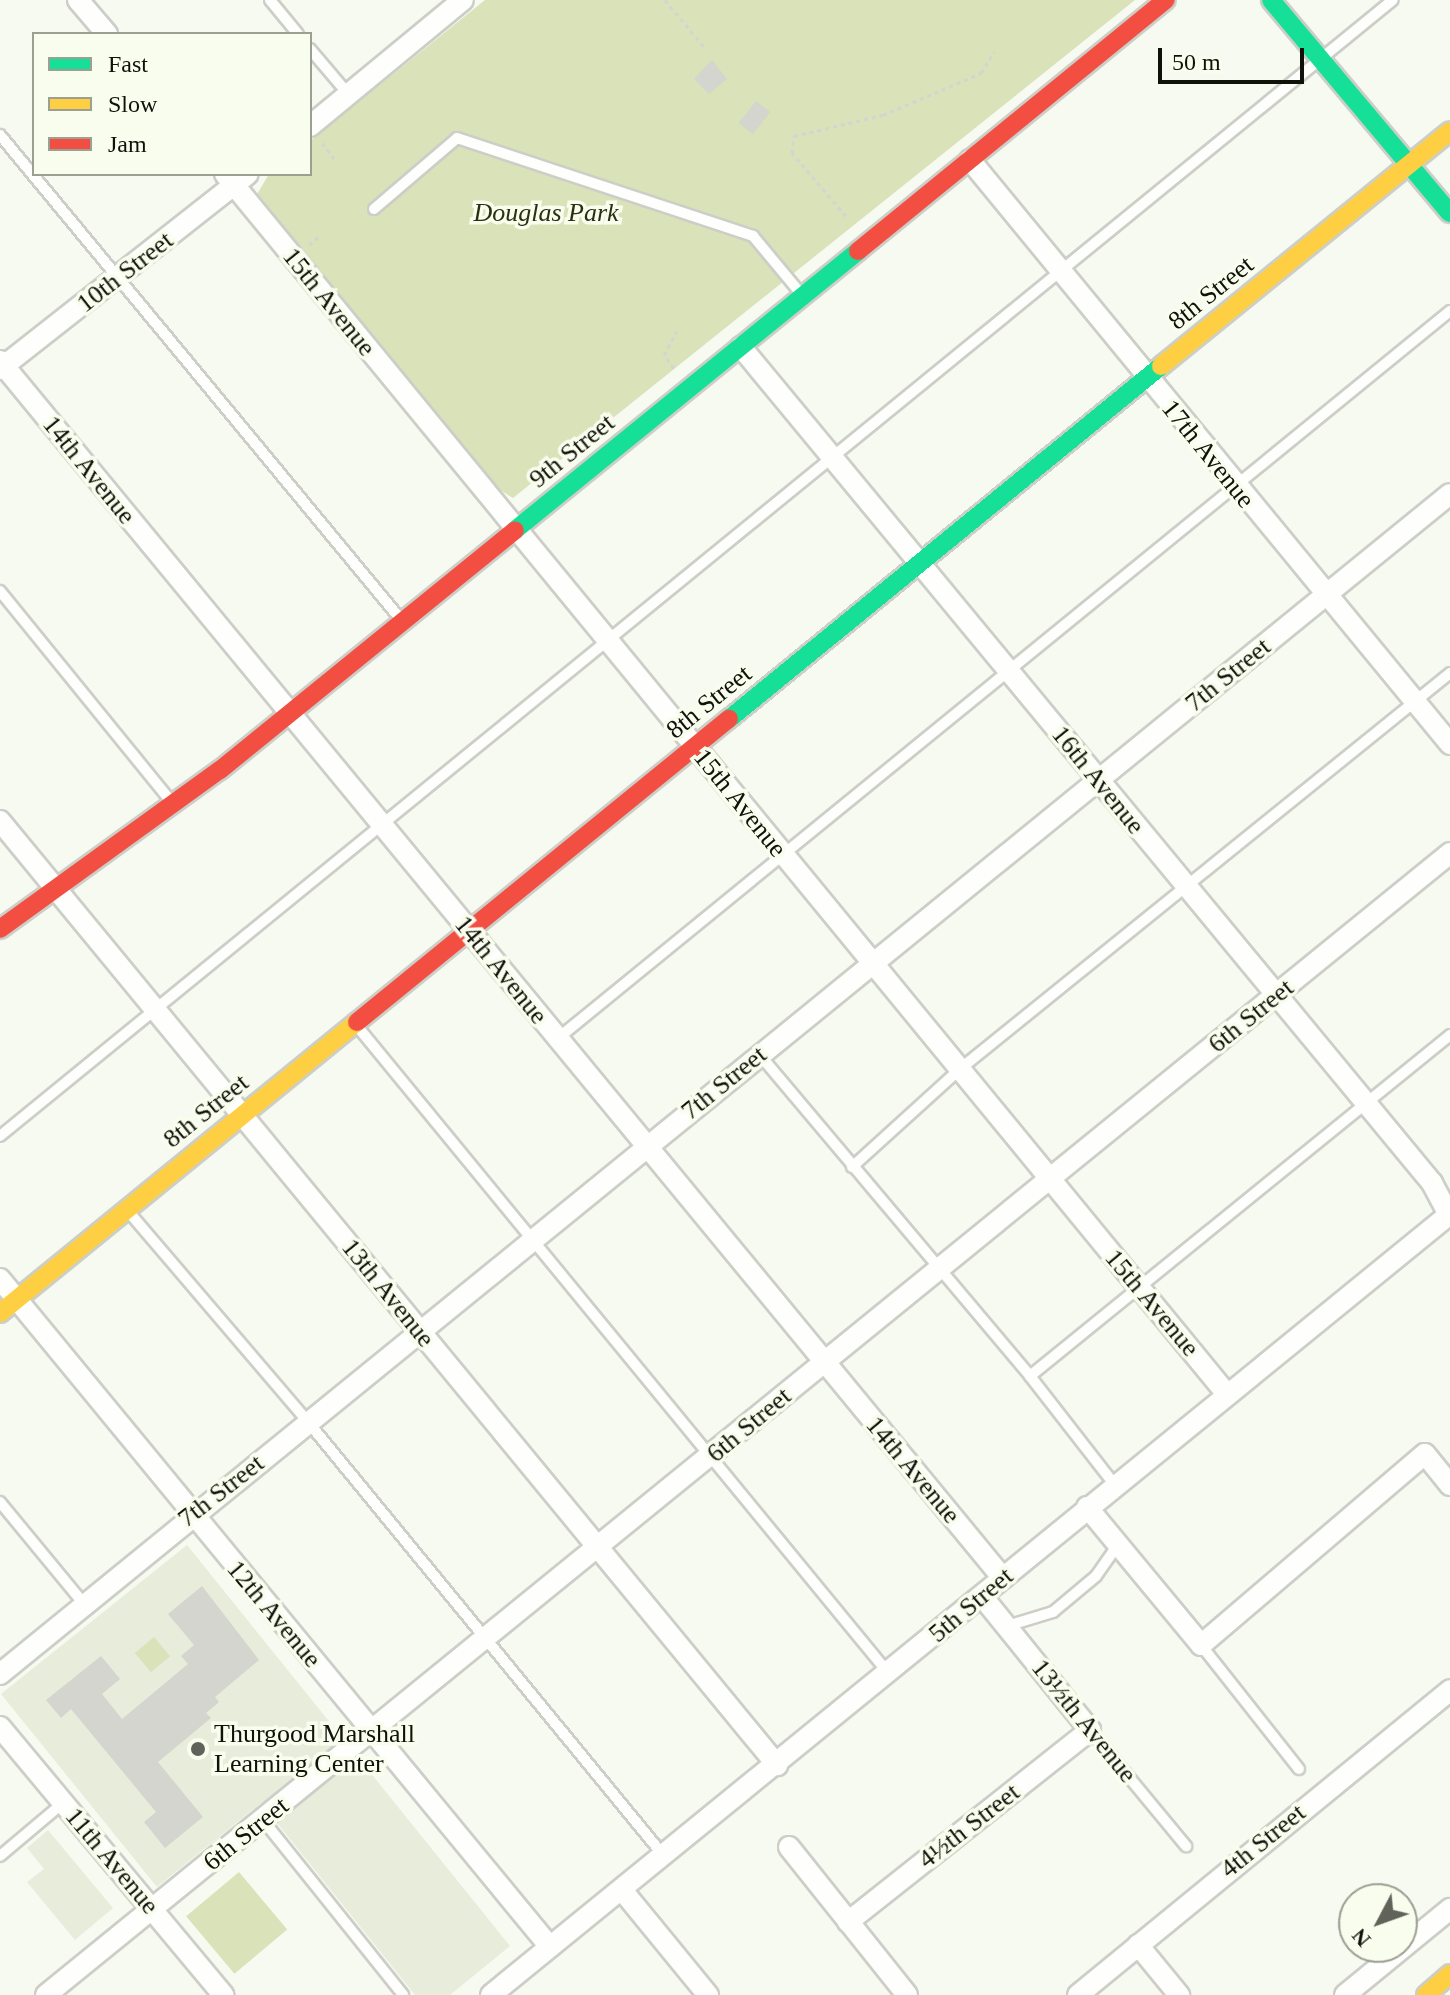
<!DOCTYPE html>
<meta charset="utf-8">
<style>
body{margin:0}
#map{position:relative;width:1450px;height:1995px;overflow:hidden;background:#f7faf0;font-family:Georgia,serif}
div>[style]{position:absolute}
.built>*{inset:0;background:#e8ecdb}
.green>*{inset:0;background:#d9e2b9;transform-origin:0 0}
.building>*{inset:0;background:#d3d5ce;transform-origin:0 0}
.path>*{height:3px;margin-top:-1.5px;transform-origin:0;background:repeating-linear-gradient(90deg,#d3d5d1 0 4px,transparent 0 8px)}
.roads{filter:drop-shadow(2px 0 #cccec7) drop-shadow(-2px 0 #cccec7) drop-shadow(0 2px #cccec7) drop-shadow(0 -2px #cccec7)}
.lane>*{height:10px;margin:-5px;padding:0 5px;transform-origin:5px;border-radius:5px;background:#fefefd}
.street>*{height:20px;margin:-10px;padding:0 10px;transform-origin:10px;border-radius:10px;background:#fefefd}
.fast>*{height:18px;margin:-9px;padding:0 9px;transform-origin:9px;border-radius:9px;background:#16e098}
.slow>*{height:18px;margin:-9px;padding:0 9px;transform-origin:9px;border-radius:9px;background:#ffcf43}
.jam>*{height:18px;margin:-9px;padding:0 9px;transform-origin:9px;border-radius:9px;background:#f24e42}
.dots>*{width:22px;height:22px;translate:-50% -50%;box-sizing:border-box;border:4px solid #f9fded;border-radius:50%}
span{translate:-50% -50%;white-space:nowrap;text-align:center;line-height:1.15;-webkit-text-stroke:7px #f9fded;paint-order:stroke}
.park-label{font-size:26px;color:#2b3011;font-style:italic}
.street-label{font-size:26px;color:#10110b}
.poi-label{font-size:26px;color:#10110b}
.left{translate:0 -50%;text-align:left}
.legend{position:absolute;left:32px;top:32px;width:280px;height:144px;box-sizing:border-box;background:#f9fded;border:2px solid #9c9f93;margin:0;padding:10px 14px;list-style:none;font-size:24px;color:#10110b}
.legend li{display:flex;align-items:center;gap:16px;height:40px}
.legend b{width:40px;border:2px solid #9c9f93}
.north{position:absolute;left:1338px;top:1883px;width:80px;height:80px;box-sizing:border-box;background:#f9fded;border:2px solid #9c9f93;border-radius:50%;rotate:229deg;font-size:22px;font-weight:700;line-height:32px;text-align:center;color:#10110b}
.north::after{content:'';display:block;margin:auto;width:28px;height:36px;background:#61635b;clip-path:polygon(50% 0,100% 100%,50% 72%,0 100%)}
.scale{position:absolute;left:1158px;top:48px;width:146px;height:36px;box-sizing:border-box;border:4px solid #10110b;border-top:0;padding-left:10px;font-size:24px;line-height:28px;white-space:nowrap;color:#10110b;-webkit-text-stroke:6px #f9fded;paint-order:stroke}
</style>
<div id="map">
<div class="built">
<i style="clip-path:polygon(187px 1545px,510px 1946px,450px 1995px,415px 1995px,261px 1803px,157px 1887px,1px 1694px)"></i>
<i style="clip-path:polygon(48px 1830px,113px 1908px,75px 1940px,27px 1882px,44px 1869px,27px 1848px)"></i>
</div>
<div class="green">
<i style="clip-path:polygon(485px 0,1135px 0,513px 498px,497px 488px,256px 196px,269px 174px,310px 174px,310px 141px)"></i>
<i style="left:154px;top:1637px;width:25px;height:25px;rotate:50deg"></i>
<i style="left:239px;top:1872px;width:75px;height:69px;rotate:50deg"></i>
</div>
<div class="building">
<i style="clip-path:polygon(712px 60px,727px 79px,709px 94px,694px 79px)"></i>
<i style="left:756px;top:101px;width:18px;height:28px;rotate:38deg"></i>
<i style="clip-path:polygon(202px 1586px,259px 1660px,215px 1697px,219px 1702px,206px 1713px,211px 1718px,158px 1762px,203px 1817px,165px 1848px,144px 1822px,156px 1812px,71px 1709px,61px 1718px,46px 1700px,101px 1656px,120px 1679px,102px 1694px,122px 1719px,188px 1664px,181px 1656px,194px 1645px,168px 1614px)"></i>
</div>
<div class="path">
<i style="left:665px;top:0;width:64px;rotate:50.1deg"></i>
<i style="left:322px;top:143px;width:23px;rotate:52deg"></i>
<i style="left:846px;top:216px;width:83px;rotate:-130.6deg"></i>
<i style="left:792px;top:153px;width:17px;rotate:-83deg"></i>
<i style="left:794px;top:136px;width:91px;rotate:-13.3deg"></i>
<i style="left:883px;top:115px;width:107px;rotate:-23.2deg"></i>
<i style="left:981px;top:73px;width:25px;rotate:-58deg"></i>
<i style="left:309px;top:245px;width:13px;rotate:-42deg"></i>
<i style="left:674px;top:368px;width:16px;rotate:-128deg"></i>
<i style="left:664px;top:355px;width:27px;rotate:-62deg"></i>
</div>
<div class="roads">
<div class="lane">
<i style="left:270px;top:0;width:44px;rotate:50.5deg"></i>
<i style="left:310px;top:49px;width:60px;rotate:49.7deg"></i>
<i style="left:0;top:135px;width:631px;rotate:50.4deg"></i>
<i style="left:374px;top:209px;width:109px;rotate:-40.5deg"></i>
<i style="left:457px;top:138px;width:312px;rotate:18.3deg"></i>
<i style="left:753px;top:236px;width:77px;rotate:50.3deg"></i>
<i style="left:0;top:591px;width:274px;rotate:50.9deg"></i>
<i style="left:357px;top:1026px;width:838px;rotate:50.61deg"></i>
<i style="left:557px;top:1039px;width:1152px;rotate:-39.19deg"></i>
<i style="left:759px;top:1054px;width:421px;rotate:49.9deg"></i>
<i style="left:1030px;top:1376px;width:138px;rotate:52.1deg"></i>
<i style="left:0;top:1136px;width:1797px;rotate:-39.2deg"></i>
<i style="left:852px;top:1167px;width:146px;rotate:-42.2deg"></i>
<i style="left:960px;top:1069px;width:630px;rotate:-38.94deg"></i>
<i style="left:128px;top:1211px;width:277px;rotate:49.5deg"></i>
<i style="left:308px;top:1422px;width:561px;rotate:50.64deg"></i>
<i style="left:1030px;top:1376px;width:541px;rotate:-39.07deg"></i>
<i style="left:0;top:1502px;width:132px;rotate:50.5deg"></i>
<i style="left:1007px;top:1626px;width:48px;rotate:-16.9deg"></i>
<i style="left:1053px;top:1612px;width:56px;rotate:-39.9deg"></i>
<i style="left:1096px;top:1576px;width:38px;rotate:-55deg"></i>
<i style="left:1201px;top:1645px;width:158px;rotate:51.7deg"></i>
<i style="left:1090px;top:1730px;width:151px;rotate:50.4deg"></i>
<i style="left:263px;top:1820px;width:224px;rotate:51.3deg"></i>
<i style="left:0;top:1856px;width:82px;rotate:-40.1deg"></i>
</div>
<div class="street">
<i style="left:78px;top:0;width:45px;rotate:49.5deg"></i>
<i style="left:310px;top:126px;width:198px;rotate:-39.5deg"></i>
<i style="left:970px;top:160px;width:756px;rotate:50.58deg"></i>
<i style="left:225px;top:174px;width:1577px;rotate:50.61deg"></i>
<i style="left:741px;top:347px;width:1085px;rotate:50.42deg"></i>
<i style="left:1432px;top:1183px;width:38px;rotate:62deg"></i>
<i style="left:0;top:361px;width:1577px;rotate:50.51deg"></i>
<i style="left:0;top:369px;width:315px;rotate:-38.2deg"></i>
<i style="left:0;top:821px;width:1223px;rotate:50.54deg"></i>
<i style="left:0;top:1279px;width:865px;rotate:50.53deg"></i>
<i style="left:1087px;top:1507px;width:179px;rotate:50.4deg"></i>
<i style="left:1201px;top:1645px;width:294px;rotate:-40.5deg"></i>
<i style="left:1425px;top:1454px;width:40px;rotate:51deg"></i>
<i style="left:0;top:1674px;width:1869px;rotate:-39.14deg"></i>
<i style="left:0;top:1727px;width:349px;rotate:50.2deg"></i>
<i style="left:789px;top:1847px;width:189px;rotate:51.4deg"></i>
<i style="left:622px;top:1890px;width:136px;rotate:50.7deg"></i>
<i style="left:848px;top:1922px;width:309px;rotate:-38.4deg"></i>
<i style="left:1090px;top:1730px;width:172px;rotate:-128.9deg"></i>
<i style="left:1138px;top:1945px;width:65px;rotate:50.6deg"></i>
<i style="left:46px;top:1995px;width:1810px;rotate:-39.12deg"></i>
<i style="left:491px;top:1995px;width:1237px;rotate:-39.16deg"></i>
<i style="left:1078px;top:1995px;width:481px;rotate:-39.3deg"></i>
<i style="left:1345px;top:1995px;width:136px;rotate:-39.3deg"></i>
</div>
<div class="fast">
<i style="left:1271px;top:0;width:278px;rotate:50deg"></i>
<i style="left:515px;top:530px;width:442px;rotate:-39.1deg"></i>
<i style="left:729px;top:719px;width:558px;rotate:-39.25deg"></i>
</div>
<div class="slow">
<i style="left:1161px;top:366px;width:372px;rotate:-39.1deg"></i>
<i style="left:0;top:1313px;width:461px;rotate:-39.2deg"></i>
<i style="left:1426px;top:1995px;width:32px;rotate:-41deg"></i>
</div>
<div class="jam">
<i style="left:858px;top:251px;width:397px;rotate:-39.2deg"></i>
<i style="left:0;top:929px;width:271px;rotate:-35.9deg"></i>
<i style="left:220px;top:770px;width:380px;rotate:-39.1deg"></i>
<i style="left:357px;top:1022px;width:480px;rotate:-39.2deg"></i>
</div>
</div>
<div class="dots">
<i style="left:198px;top:1749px;background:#61635b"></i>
</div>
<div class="park-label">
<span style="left:546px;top:213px">Douglas Park</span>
</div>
<div class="street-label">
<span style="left:125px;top:272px;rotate:-38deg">10th Street</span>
<span style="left:1211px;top:293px;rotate:-39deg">8th Street</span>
<span style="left:329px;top:302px;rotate:51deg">15th Avenue</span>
<span style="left:572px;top:451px;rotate:-39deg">9th Street</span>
<span style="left:1208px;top:454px;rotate:51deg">17th Avenue</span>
<span style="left:89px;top:470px;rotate:51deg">14th Avenue</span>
<span style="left:1228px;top:675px;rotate:-39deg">7th Street</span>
<span style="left:709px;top:702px;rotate:-39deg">8th Street</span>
<span style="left:1098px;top:780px;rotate:51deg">16th Avenue</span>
<span style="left:740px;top:803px;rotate:51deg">15th Avenue</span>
<span style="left:501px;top:970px;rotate:51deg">14th Avenue</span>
<span style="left:1251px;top:1016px;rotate:-39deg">6th Street</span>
<span style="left:724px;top:1083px;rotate:-39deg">7th Street</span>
<span style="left:206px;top:1111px;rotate:-39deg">8th Street</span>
<span style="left:388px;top:1293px;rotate:51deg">13th Avenue</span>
<span style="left:1152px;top:1303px;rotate:50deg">15th Avenue</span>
<span style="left:749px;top:1425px;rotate:-40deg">6th Street</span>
<span style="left:913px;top:1470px;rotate:50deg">14th Avenue</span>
<span style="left:221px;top:1491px;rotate:-38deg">7th Street</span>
<span style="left:971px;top:1605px;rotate:-40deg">5th Street</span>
<span style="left:274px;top:1614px;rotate:50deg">12th Avenue</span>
<span style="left:1084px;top:1721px;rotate:51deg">13½th Avenue</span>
<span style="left:969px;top:1826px;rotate:-38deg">4½th Street</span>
<span style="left:246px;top:1834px;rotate:-39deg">6th Street</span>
<span style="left:1263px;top:1841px;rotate:-39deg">4th Street</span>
<span style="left:112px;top:1861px;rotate:50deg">11th Avenue</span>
</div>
<div class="poi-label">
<span class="left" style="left:214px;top:1749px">Thurgood Marshall<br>Learning Center</span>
</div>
<ul class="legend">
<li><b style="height:10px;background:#16e098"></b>Fast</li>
<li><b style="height:10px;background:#ffcf43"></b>Slow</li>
<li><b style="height:10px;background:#f24e42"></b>Jam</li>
</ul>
<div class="north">N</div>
<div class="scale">50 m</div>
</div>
